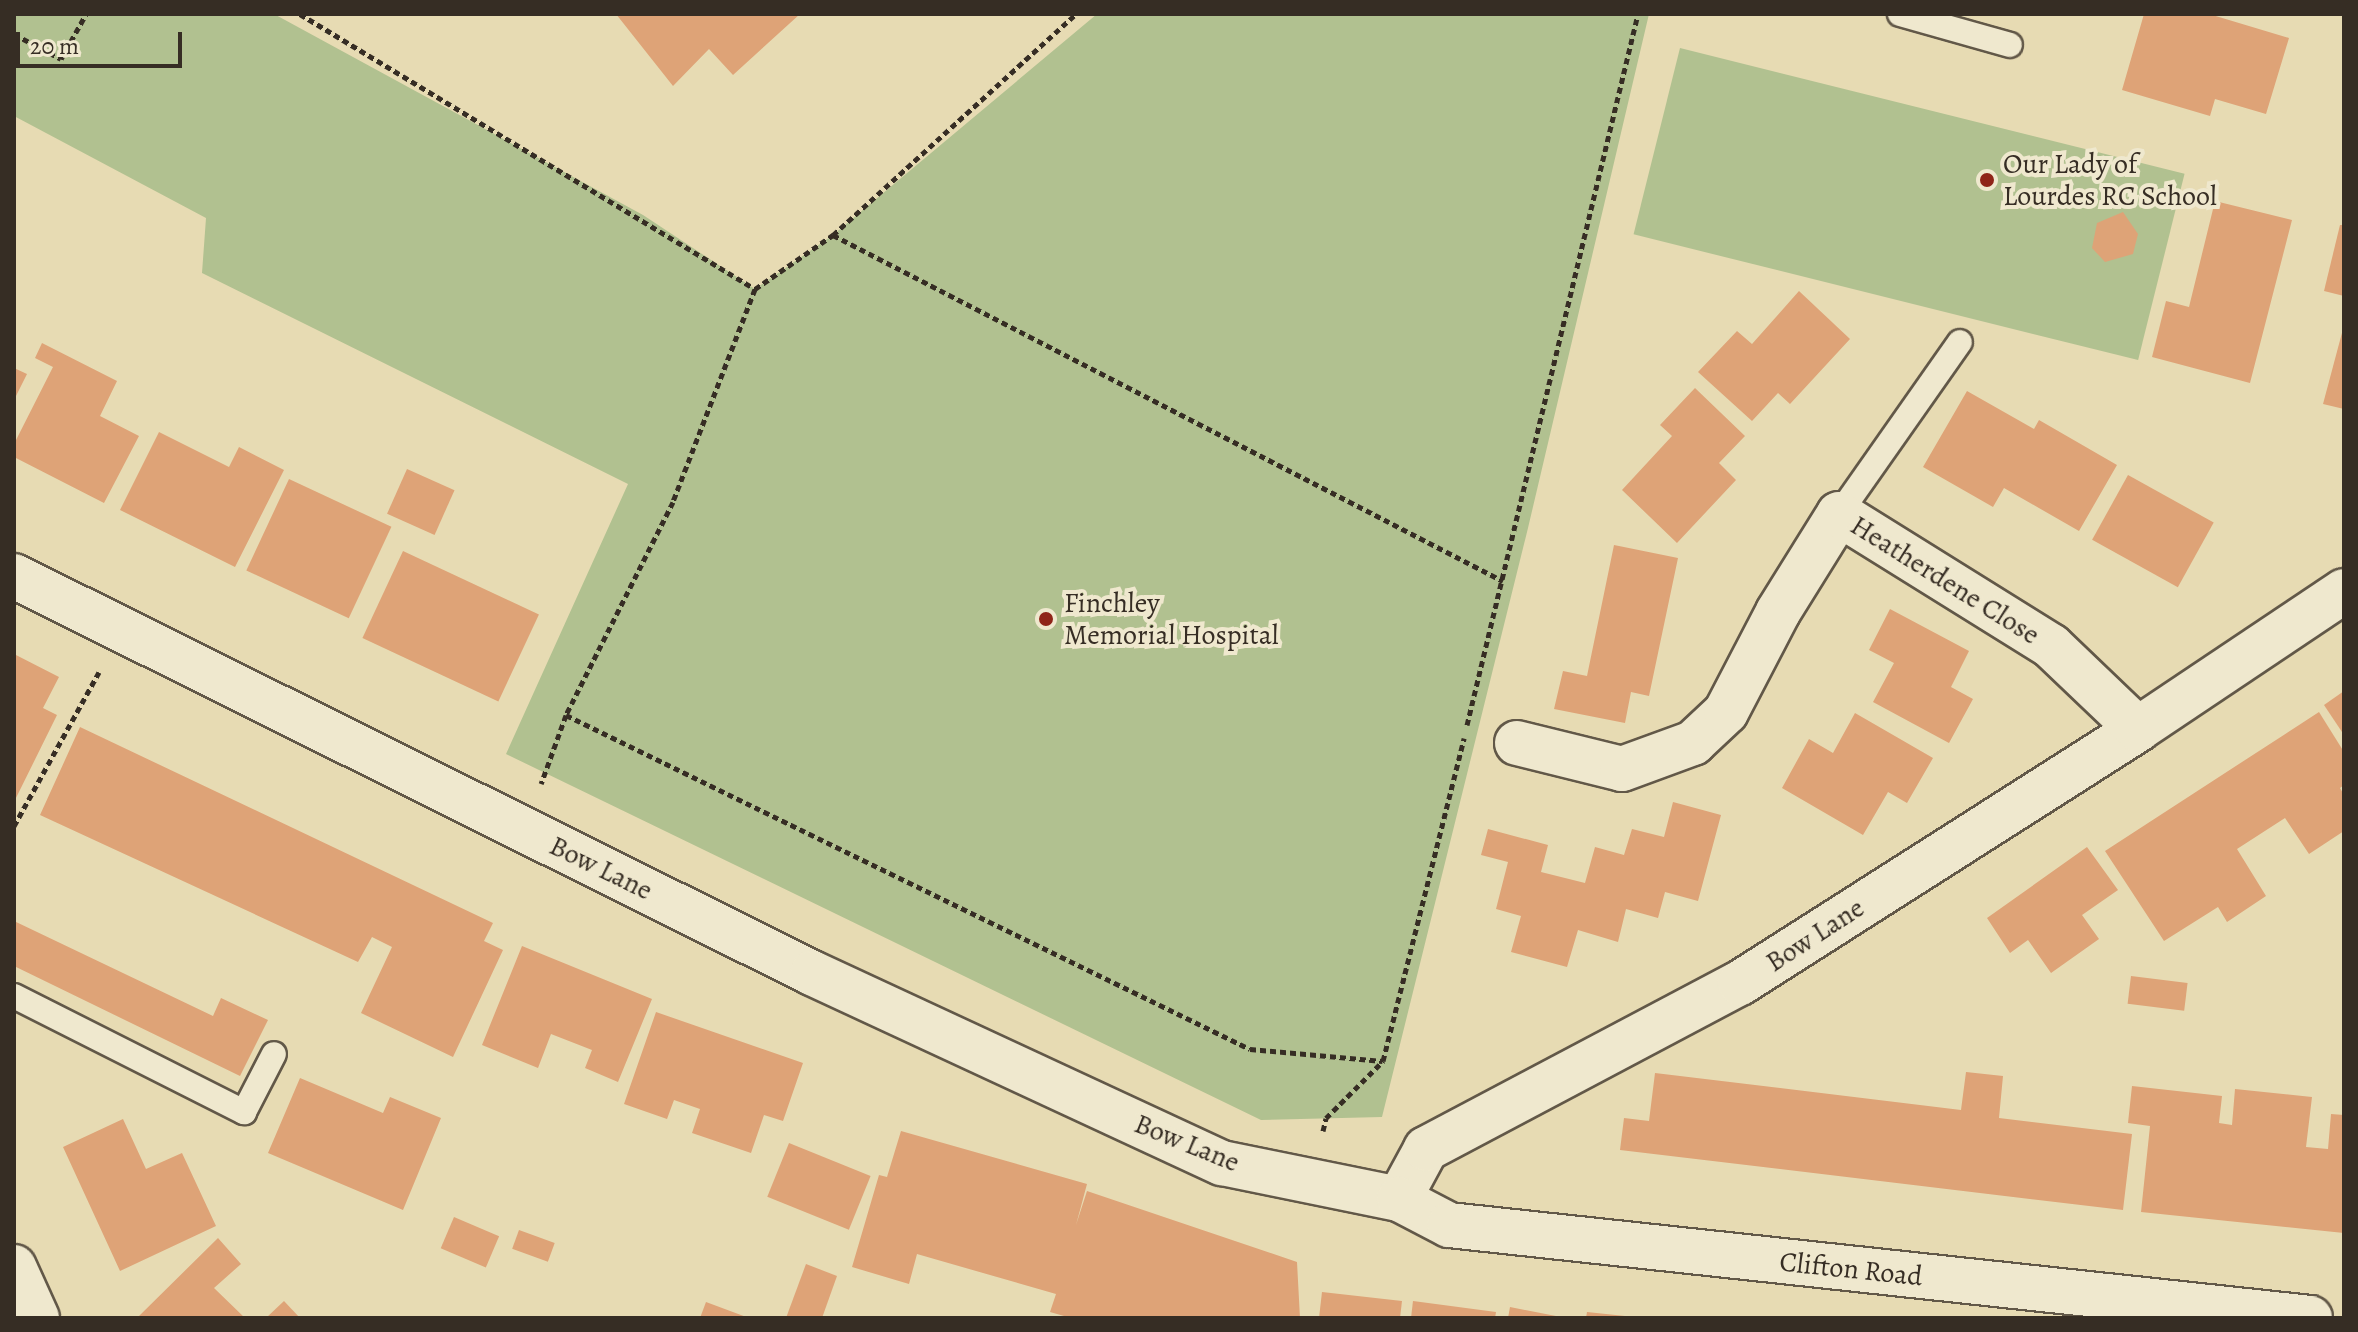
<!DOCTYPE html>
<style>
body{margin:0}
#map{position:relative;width:2358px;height:1332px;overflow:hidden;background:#e7dbb3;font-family:Alegreya,serif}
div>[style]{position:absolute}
.green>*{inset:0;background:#b1c190;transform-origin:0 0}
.building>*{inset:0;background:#dea377;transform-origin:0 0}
.path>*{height:5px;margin-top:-2.5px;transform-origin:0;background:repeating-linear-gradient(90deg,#362d24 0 6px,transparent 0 10px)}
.roads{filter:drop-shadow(2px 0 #625848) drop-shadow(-2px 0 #625848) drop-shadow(0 2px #625848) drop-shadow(0 -2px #625848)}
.service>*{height:24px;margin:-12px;padding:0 12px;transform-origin:12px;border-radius:12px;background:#efe8ce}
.minor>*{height:44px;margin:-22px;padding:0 22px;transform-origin:22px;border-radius:22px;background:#efe8ce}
.dots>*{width:22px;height:22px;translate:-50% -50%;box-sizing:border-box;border:4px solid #efe8ce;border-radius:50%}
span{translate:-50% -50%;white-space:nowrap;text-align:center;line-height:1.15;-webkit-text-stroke:8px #efe8ce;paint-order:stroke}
.poi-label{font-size:28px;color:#362d24}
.left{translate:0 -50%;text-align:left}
.street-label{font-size:28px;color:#362d24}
.frame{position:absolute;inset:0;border:16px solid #362d24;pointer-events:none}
.scale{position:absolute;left:16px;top:32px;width:166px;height:36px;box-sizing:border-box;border:4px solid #362d24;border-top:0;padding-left:10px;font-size:24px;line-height:28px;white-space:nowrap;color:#362d24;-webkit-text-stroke:6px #efe8ce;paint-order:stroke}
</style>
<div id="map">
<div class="green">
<i style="clip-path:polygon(14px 14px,274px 14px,643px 215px,755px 289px,833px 235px,1097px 14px,1649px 14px,1528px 528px,1382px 1117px,1261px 1120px,506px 754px,628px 484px,202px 273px,206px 218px,14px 116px)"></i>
<i style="left:1680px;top:48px;width:520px;height:192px;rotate:14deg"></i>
</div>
<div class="building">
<i style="clip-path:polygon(616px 14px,800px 14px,733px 75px,709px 49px,673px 86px)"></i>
<i style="clip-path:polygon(2144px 14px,2209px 14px,2289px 38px,2266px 114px,2215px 99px,2210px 116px,2122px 90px)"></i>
<i style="clip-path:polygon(2215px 201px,2292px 220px,2250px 383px,2152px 357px,2166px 301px,2189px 307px)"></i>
<i style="clip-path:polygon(2123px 212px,2138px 234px,2133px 254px,2105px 262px,2092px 248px,2097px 223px)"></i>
<i style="clip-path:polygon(2340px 225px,2344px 225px,2344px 296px,2324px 291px)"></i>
<i style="clip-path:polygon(1799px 291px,1850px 339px,1790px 404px,1778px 393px,1752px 421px,1698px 372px,1737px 331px,1752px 344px)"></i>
<i style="clip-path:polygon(2343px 329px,2344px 329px,2344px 409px,2323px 404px)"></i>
<i style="clip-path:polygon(42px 343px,117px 381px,100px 416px,139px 436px,104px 503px,14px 457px,14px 444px,53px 367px,35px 358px)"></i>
<i style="clip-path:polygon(14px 368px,27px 374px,14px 400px)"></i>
<i style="clip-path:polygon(1695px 388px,1745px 436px,1719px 463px,1736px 480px,1677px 543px,1622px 490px,1672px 436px,1660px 425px)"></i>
<i style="clip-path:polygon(1967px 391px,2034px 429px,2039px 420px,2117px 465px,2079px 531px,2004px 488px,1993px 507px,1923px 467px)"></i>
<i style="clip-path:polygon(159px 432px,229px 467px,239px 447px,284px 470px,235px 567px,120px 510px)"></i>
<i style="left:407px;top:469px;width:52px;height:49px;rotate:24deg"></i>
<i style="left:2128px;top:475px;width:98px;height:74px;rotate:29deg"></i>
<i style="left:289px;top:479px;width:113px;height:101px;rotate:25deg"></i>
<i style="clip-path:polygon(1614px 545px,1678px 558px,1649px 696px,1631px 692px,1625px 723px,1554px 709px,1563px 671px,1587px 676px)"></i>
<i style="left:403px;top:551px;width:150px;height:96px;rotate:25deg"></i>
<i style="clip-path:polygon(1890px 609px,1969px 651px,1951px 687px,1973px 699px,1949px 743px,1873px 702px,1894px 663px,1869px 650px)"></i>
<i style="clip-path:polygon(14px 654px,59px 677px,43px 708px,57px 715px,14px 802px)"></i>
<i style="clip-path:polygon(2344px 691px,2344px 735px,2324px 705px)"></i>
<i style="clip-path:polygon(2319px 712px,2344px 752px,2344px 785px,2340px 788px,2344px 795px,2344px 831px,2309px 854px,2285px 818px,2237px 849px,2266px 896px,2227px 922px,2218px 907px,2164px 941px,2105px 851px)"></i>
<i style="clip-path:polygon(1855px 713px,1933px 758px,1907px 803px,1888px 792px,1863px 835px,1782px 788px,1809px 739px,1833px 753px)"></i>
<i style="clip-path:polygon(80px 727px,493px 923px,484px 941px,503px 950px,453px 1057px,361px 1013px,392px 947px,372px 937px,358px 962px,40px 815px)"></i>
<i style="clip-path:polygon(1673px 802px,1721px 815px,1698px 901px,1665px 892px,1658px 918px,1626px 909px,1618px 942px,1578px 930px,1567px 967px,1511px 952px,1521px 916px,1496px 909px,1508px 862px,1481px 855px,1488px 829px,1548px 845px,1541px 872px,1585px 883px,1595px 847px,1624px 855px,1632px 829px,1664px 837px)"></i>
<i style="clip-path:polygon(2087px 847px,2118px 890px,2082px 915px,2099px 939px,2051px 973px,2028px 940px,2010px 953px,1987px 918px)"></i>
<i style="clip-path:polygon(14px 921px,213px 1016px,221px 998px,268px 1020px,240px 1076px,14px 966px)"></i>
<i style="clip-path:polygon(522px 946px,652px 999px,618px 1082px,585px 1068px,592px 1050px,551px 1034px,538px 1068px,482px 1045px)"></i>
<i style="left:2131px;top:976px;width:57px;height:28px;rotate:7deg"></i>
<i style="clip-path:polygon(656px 1012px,803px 1063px,783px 1121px,764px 1115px,751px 1153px,692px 1133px,700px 1109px,674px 1100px,667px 1119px,624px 1104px)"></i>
<i style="clip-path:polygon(1966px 1072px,2003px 1076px,1999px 1118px,2132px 1134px,2123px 1210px,1620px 1150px,1624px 1118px,1649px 1121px,1655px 1073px,1961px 1110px)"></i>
<i style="clip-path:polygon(300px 1078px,383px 1113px,390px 1097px,441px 1118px,403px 1210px,268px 1153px)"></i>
<i style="clip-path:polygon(2132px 1086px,2222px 1096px,2219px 1123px,2232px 1125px,2235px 1089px,2312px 1097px,2306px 1147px,2328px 1149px,2331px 1114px,2344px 1115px,2344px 1233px,2141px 1212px,2150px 1126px,2128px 1123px)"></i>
<i style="clip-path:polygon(123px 1119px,146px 1169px,182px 1153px,216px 1226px,120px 1271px,63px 1147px)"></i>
<i style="clip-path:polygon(901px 1131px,1087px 1184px,1076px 1225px,1087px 1191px,1297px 1262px,1300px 1318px,1071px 1318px,1050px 1312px,1056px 1294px,917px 1254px,909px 1284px,852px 1267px,879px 1175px,887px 1177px)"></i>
<i style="left:789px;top:1143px;width:88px;height:58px;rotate:22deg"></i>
<i style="left:454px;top:1217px;width:49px;height:34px;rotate:23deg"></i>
<i style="left:519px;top:1230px;width:38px;height:20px;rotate:20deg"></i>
<i style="clip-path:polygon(218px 1238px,241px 1264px,214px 1288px,245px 1318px,137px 1318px)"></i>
<i style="clip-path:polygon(806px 1264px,837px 1276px,822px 1318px,786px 1318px)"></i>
<i style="clip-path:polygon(1322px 1292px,1402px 1301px,1400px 1318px,1319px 1318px)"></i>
<i style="clip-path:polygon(284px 1301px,300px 1318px,266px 1318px)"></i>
<i style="clip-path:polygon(1413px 1301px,1496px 1312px,1495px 1318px,1411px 1318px)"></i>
<i style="clip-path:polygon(706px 1302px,749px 1318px,700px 1318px)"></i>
<i style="clip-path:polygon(1510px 1307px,1561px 1317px,1560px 1318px,1508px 1318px)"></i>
<i style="clip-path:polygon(1587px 1312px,1625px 1316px,1625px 1318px,1586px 1318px)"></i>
</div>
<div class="path">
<i style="left:300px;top:14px;width:532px;rotate:31.15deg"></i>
<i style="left:755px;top:289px;width:228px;rotate:111.1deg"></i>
<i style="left:673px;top:502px;width:238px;rotate:116.7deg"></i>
<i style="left:566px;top:715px;width:73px;rotate:109.9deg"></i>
<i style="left:14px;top:34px;width:53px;rotate:28deg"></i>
<i style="left:61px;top:59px;width:51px;rotate:-60.9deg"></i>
<i style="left:833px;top:235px;width:754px;rotate:27.31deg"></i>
<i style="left:755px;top:289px;width:95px;rotate:-34.7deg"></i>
<i style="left:833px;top:235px;width:328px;rotate:-42.3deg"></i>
<i style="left:566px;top:715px;width:761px;rotate:26.03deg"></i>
<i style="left:1250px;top:1049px;width:133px;rotate:5.2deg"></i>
<i style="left:1467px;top:725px;width:731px;rotate:-76.48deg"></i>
<i style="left:14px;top:826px;width:176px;rotate:-61.1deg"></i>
<i style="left:1323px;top:1131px;width:13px;rotate:-77deg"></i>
<i style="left:1326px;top:1118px;width:81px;rotate:-45deg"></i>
<i style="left:1383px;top:1061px;width:333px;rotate:-75.9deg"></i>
</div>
<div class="roads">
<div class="service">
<i style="left:1900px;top:14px;width:114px;rotate:15.7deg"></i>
<i style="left:1839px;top:514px;width:210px;rotate:-54.9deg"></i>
<i style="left:14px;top:996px;width:258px;rotate:26.8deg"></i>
<i style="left:244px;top:1112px;width:65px;rotate:-62.7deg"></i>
</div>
<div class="minor">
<i style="left:14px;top:576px;width:891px;rotate:26.45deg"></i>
<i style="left:812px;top:973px;width:452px;rotate:24.9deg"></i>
<i style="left:1222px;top:1163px;width:181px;rotate:11.5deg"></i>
<i style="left:1399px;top:1199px;width:57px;rotate:-61.6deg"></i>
<i style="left:1426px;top:1149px;width:355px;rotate:-27.9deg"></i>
<i style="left:1740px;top:983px;width:472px;rotate:-32.5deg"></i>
<i style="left:2138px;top:729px;width:248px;rotate:-33.8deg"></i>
<i style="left:1517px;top:743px;width:108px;rotate:13.9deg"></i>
<i style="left:1622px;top:769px;width:76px;rotate:-20.1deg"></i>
<i style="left:1693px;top:743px;width:45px;rotate:-43.2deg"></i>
<i style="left:1726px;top:712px;width:113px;rotate:-62.5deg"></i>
<i style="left:1778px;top:612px;width:115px;rotate:-58.1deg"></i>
<i style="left:1839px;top:514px;width:250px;rotate:31.9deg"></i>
<i style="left:2051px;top:646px;width:120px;rotate:43.7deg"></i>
<i style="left:1399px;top:1199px;width:56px;rotate:27.5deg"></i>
<i style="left:1449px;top:1225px;width:866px;rotate:6.16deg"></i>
<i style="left:14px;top:1267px;width:56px;rotate:65.7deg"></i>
</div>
</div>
<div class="dots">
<i style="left:1987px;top:180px;background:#8f2418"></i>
<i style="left:1046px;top:619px;background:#8f2418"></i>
</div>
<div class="poi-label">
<span class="left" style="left:2003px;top:180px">Our Lady of<br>Lourdes RC School</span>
<span class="left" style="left:1064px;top:619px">Finchley<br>Memorial Hospital</span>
</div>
<div class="street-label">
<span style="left:1945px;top:580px;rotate:32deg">Heatherdene Close</span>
<span style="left:601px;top:868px;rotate:26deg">Bow Lane</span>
<span style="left:1815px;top:935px;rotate:-33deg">Bow Lane</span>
<span style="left:1187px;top:1143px;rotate:22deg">Bow Lane</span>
<span style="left:1851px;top:1269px;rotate:6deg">Clifton Road</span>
</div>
<div class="frame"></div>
<div class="scale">20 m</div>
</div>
